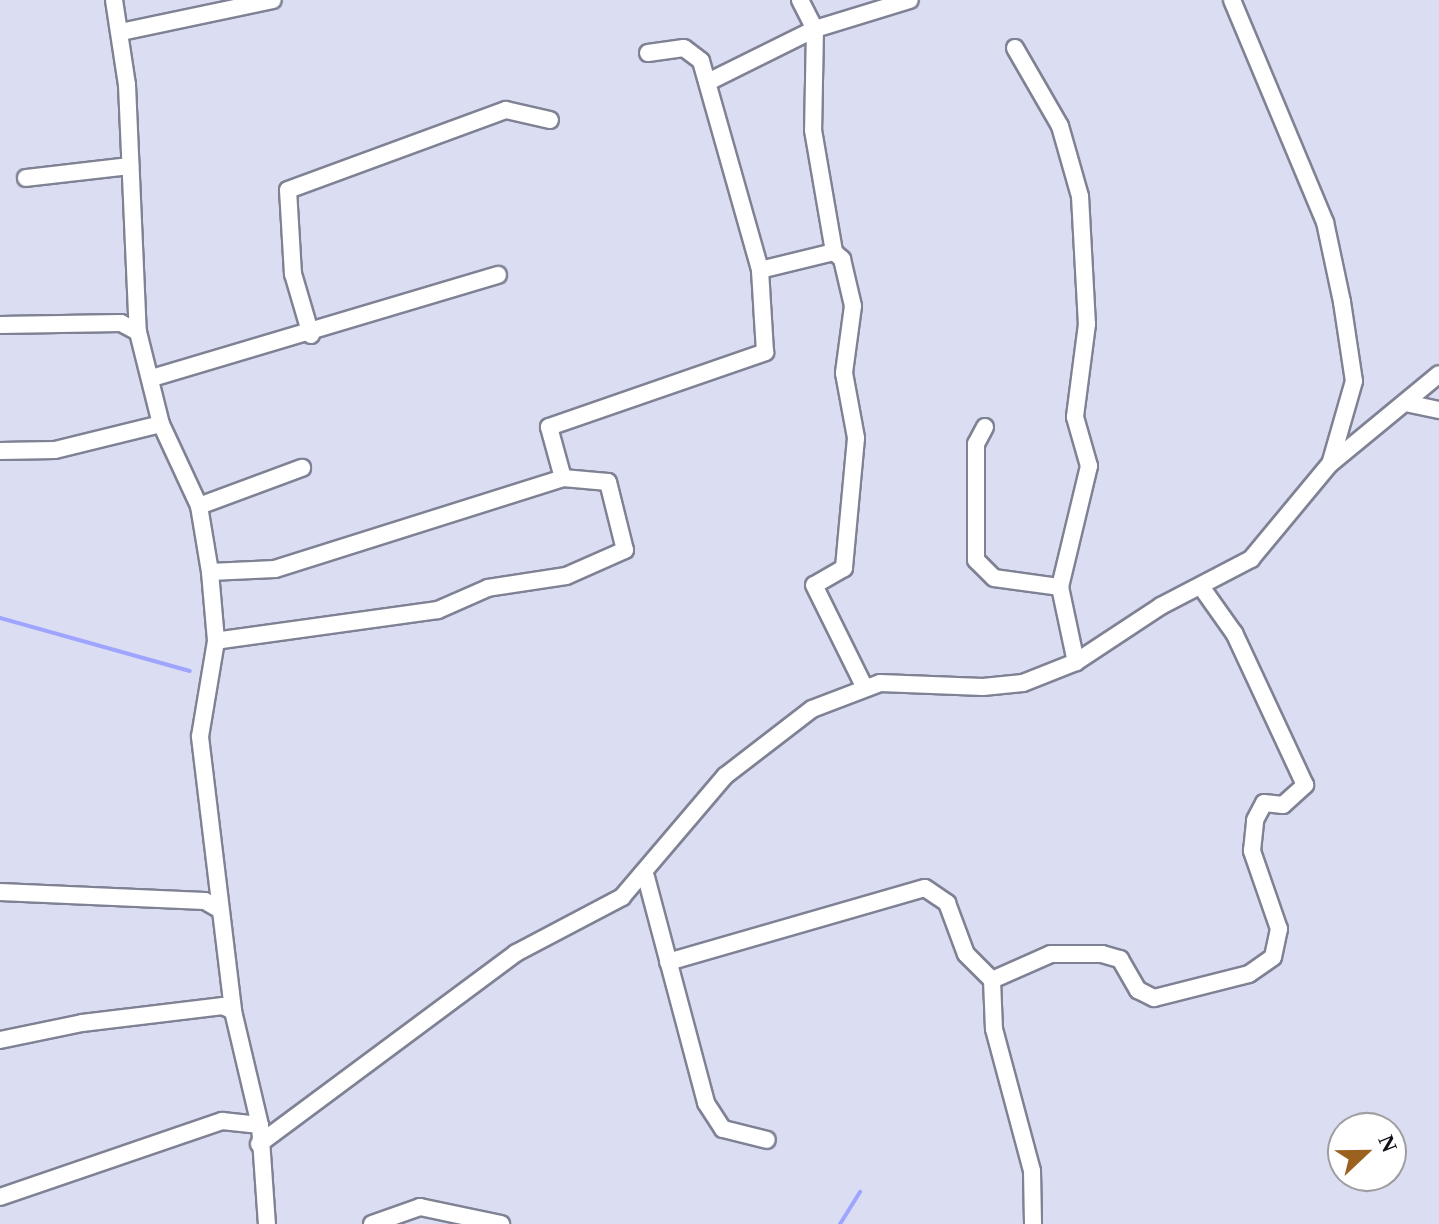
<!DOCTYPE html>
<style>
body{margin:0}
#map{position:relative;width:1439px;height:1224px;overflow:hidden;background:#dbdef2;font-family:Georgia,serif}
div>[style]{position:absolute}
.stream>*{height:4px;margin:-2px;padding:0 2px;transform-origin:2px;border-radius:2px;background:#9fa5fe}
.roads{filter:drop-shadow(2px 0 #7f8294) drop-shadow(-2px 0 #7f8294) drop-shadow(0 2px #7f8294) drop-shadow(0 -2px #7f8294)}
.minor>*{height:16px;margin:-8px;padding:0 8px;transform-origin:8px;border-radius:8px;background:#fff}
span{translate:-50% -50%;white-space:nowrap;text-align:center;line-height:1.15;-webkit-text-stroke:6px #fff;paint-order:stroke}
.north{position:absolute;left:1327px;top:1112px;width:80px;height:80px;box-sizing:border-box;background:#fff;border:2px solid #9f9fa2;border-radius:50%;rotate:68deg;font-size:22px;font-weight:700;line-height:32px;text-align:center;color:#101017}
.north::after{content:'';display:block;margin:auto;width:28px;height:36px;background:#9b611f;clip-path:polygon(50% 0,100% 100%,50% 72%,0 100%)}
</style>
<div id="map">
<div class="stream">
<i style="left:0;top:618px;width:197px;rotate:15.6deg"></i>
<i style="left:840px;top:1224px;width:38px;rotate:-58deg"></i>
</div>
<div class="roads">
<div class="minor">
<i style="left:114px;top:0;width:86px;rotate:81.3deg"></i>
<i style="left:127px;top:85px;width:247px;rotate:87.5deg"></i>
<i style="left:138px;top:332px;width:95px;rotate:76deg"></i>
<i style="left:161px;top:424px;width:90px;rotate:65.1deg"></i>
<i style="left:199px;top:506px;width:67px;rotate:80.5deg"></i>
<i style="left:210px;top:572px;width:69px;rotate:85deg"></i>
<i style="left:216px;top:641px;width:97px;rotate:99.5deg"></i>
<i style="left:200px;top:737px;width:276px;rotate:83.1deg"></i>
<i style="left:233px;top:1011px;width:117px;rotate:76.7deg"></i>
<i style="left:260px;top:1125px;width:99px;rotate:86deg"></i>
<i style="left:800px;top:0;width:33px;rotate:63deg"></i>
<i style="left:815px;top:29px;width:101px;rotate:91.1deg"></i>
<i style="left:813px;top:130px;width:124px;rotate:80.2deg"></i>
<i style="left:1232px;top:0;width:241px;rotate:67.3deg"></i>
<i style="left:1325px;top:222px;width:82px;rotate:78deg"></i>
<i style="left:1342px;top:302px;width:80px;rotate:81.4deg"></i>
<i style="left:1354px;top:381px;width:83px;rotate:106deg"></i>
<i style="left:121px;top:32px;width:155px;rotate:-11.9deg"></i>
<i style="left:1015px;top:48px;width:90px;rotate:60deg"></i>
<i style="left:1060px;top:126px;width:73px;rotate:74.1deg"></i>
<i style="left:1080px;top:196px;width:128px;rotate:86.9deg"></i>
<i style="left:1087px;top:324px;width:94px;rotate:97.4deg"></i>
<i style="left:1075px;top:417px;width:51px;rotate:74.1deg"></i>
<i style="left:1089px;top:466px;width:124px;rotate:103.5deg"></i>
<i style="left:1060px;top:587px;width:77px;rotate:78deg"></i>
<i style="left:648px;top:53px;width:36px;rotate:-8deg"></i>
<i style="left:684px;top:48px;width:21px;rotate:37deg"></i>
<i style="left:701px;top:61px;width:217px;rotate:74.2deg"></i>
<i style="left:760px;top:270px;width:76px;rotate:-13.7deg"></i>
<i style="left:834px;top:252px;width:11px;rotate:41deg"></i>
<i style="left:842px;top:259px;width:48px;rotate:76.8deg"></i>
<i style="left:853px;top:306px;width:68px;rotate:97.7deg"></i>
<i style="left:844px;top:373px;width:66px;rotate:79.5deg"></i>
<i style="left:856px;top:438px;width:131px;rotate:95.3deg"></i>
<i style="left:844px;top:568px;width:34px;rotate:150deg"></i>
<i style="left:814px;top:585px;width:113px;rotate:63.7deg"></i>
<i style="left:708px;top:82px;width:119px;rotate:-26.4deg"></i>
<i style="left:815px;top:29px;width:99px;rotate:-17deg"></i>
<i style="left:26px;top:178px;width:105px;rotate:-6.6deg"></i>
<i style="left:0;top:325px;width:121px;rotate:-0.9deg"></i>
<i style="left:121px;top:323px;width:19px;rotate:28deg"></i>
<i style="left:311px;top:335px;width:64px;rotate:-106.4deg"></i>
<i style="left:293px;top:274px;width:84px;rotate:-93.4deg"></i>
<i style="left:288px;top:190px;width:232px;rotate:-20.2deg"></i>
<i style="left:506px;top:110px;width:45px;rotate:12.8deg"></i>
<i style="left:152px;top:378px;width:361px;rotate:-16.6deg"></i>
<i style="left:1406px;top:403px;width:34px;rotate:12deg"></i>
<i style="left:985px;top:427px;width:19px;rotate:118deg"></i>
<i style="left:976px;top:444px;width:116px;rotate:90deg"></i>
<i style="left:976px;top:560px;width:25px;rotate:45deg"></i>
<i style="left:994px;top:578px;width:67px;rotate:7.8deg"></i>
<i style="left:0;top:451px;width:55px;rotate:-1deg"></i>
<i style="left:55px;top:450px;width:109px;rotate:-13.8deg"></i>
<i style="left:563px;top:478px;width:53px;rotate:-105.4deg"></i>
<i style="left:549px;top:427px;width:229px;rotate:-19.1deg"></i>
<i style="left:765px;top:352px;width:82px;rotate:-93.5deg"></i>
<i style="left:199px;top:506px;width:110px;rotate:-20.3deg"></i>
<i style="left:210px;top:572px;width:65px;rotate:-2.6deg"></i>
<i style="left:275px;top:569px;width:302px;rotate:-17.5deg"></i>
<i style="left:563px;top:478px;width:45px;rotate:5.1deg"></i>
<i style="left:608px;top:482px;width:70px;rotate:76deg"></i>
<i style="left:625px;top:550px;width:64px;rotate:156.2deg"></i>
<i style="left:566px;top:576px;width:79px;rotate:171.3deg"></i>
<i style="left:488px;top:588px;width:55px;rotate:156.3deg"></i>
<i style="left:438px;top:610px;width:224px;rotate:172.1deg"></i>
<i style="left:646px;top:877px;width:234px;rotate:75.1deg"></i>
<i style="left:706px;top:1103px;width:31px;rotate:57deg"></i>
<i style="left:723px;top:1129px;width:45px;rotate:14deg"></i>
<i style="left:0;top:892px;width:205px;rotate:2.5deg"></i>
<i style="left:205px;top:901px;width:16px;rotate:30deg"></i>
<i style="left:668px;top:962px;width:267px;rotate:-16.1deg"></i>
<i style="left:925px;top:888px;width:27px;rotate:34deg"></i>
<i style="left:947px;top:903px;width:54px;rotate:69.6deg"></i>
<i style="left:966px;top:954px;width:37px;rotate:45deg"></i>
<i style="left:992px;top:980px;width:64px;rotate:-23.8deg"></i>
<i style="left:1051px;top:954px;width:51px"></i>
<i style="left:1102px;top:954px;width:19px;rotate:16deg"></i>
<i style="left:1120px;top:959px;width:36px;rotate:60deg"></i>
<i style="left:1138px;top:990px;width:18px;rotate:27deg"></i>
<i style="left:1154px;top:998px;width:98px;rotate:-14.2deg"></i>
<i style="left:1249px;top:974px;width:29px;rotate:-35deg"></i>
<i style="left:1273px;top:957px;width:29px;rotate:-78deg"></i>
<i style="left:1279px;top:929px;width:83px;rotate:-109.1deg"></i>
<i style="left:1252px;top:851px;width:31px;rotate:-84deg"></i>
<i style="left:1255px;top:820px;width:19px;rotate:-62deg"></i>
<i style="left:1264px;top:803px;width:19px;rotate:6deg"></i>
<i style="left:1283px;top:805px;width:30px;rotate:-42deg"></i>
<i style="left:1305px;top:785px;width:168px;rotate:-115deg"></i>
<i style="left:1234px;top:633px;width:55px;rotate:-125.4deg"></i>
<i style="left:992px;top:980px;width:49px;rotate:87.7deg"></i>
<i style="left:994px;top:1029px;width:147px;rotate:75deg"></i>
<i style="left:1032px;top:1171px;width:53px;rotate:88.9deg"></i>
<i style="left:0;top:1040px;width:84px;rotate:-11.7deg"></i>
<i style="left:82px;top:1023px;width:142px;rotate:-6.9deg"></i>
<i style="left:223px;top:1006px;width:11px;rotate:27deg"></i>
<i style="left:259px;top:1144px;width:320px;rotate:-36.6deg"></i>
<i style="left:516px;top:953px;width:120px;rotate:-27.8deg"></i>
<i style="left:622px;top:897px;width:159px;rotate:-49.6deg"></i>
<i style="left:725px;top:776px;width:110px;rotate:-37.6deg"></i>
<i style="left:812px;top:709px;width:73px;rotate:-20.9deg"></i>
<i style="left:880px;top:683px;width:103px;rotate:2.2deg"></i>
<i style="left:983px;top:687px;width:40px;rotate:-5.7deg"></i>
<i style="left:1023px;top:683px;width:57px;rotate:-21.6deg"></i>
<i style="left:1076px;top:662px;width:102px;rotate:-33.4deg"></i>
<i style="left:1161px;top:606px;width:102px;rotate:-27.6deg"></i>
<i style="left:1251px;top:559px;width:124px;rotate:-50.3deg"></i>
<i style="left:1330px;top:464px;width:141px;rotate:-39.5deg"></i>
<i style="left:0;top:1197px;width:235px;rotate:-18.9deg"></i>
<i style="left:222px;top:1121px;width:38px;rotate:6deg"></i>
<i style="left:372px;top:1224px;width:51px;rotate:-19.5deg"></i>
<i style="left:420px;top:1207px;width:83px;rotate:11.9deg"></i>
</div>
</div>
<div class="north">N</div>
</div>
